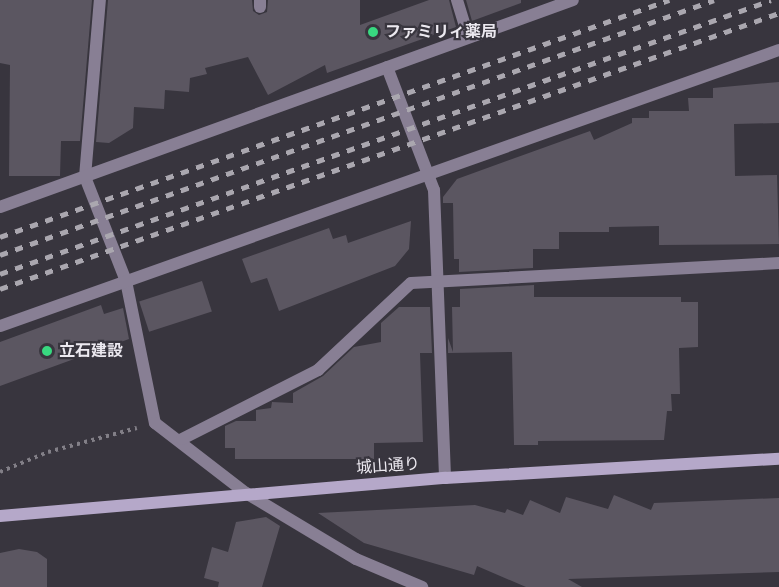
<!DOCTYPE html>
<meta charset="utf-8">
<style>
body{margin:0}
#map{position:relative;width:779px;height:587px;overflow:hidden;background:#38353e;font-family:"DejaVu Sans","Noto Sans JP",sans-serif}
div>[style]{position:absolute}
.building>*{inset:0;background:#5b5661;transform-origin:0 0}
.path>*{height:4px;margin-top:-2px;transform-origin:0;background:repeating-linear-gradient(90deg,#827f87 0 3px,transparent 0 7.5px)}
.lane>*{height:12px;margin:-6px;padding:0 6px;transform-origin:6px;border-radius:6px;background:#887f94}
.street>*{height:12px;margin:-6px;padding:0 6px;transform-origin:6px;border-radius:6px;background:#887f94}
.secondary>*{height:12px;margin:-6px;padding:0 6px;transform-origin:6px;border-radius:6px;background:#b5a8c9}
.rail>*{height:4.5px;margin-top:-2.25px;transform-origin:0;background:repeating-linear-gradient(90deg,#aaa7af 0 8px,transparent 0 16px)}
.dots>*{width:16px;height:16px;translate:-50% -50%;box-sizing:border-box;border:3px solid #38353e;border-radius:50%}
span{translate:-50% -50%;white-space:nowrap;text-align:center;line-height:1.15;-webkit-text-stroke:4.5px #38353e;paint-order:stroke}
.poi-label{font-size:16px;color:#ece9f0;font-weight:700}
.left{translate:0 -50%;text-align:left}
.street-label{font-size:16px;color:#ece9f0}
</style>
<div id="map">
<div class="building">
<i style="clip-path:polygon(0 0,92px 0,80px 141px,61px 141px,60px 176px,9px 176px,10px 65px,0 63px)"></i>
<i style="clip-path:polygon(108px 0,252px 0,253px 11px,259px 15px,267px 12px,268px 0,360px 0,360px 25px,429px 0,449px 0,456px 27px,327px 73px,325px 65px,268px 95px,248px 57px,205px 68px,207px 74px,190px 78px,189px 92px,165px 90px,164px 109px,134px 107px,133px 128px,109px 143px,96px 142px)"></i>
<i style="clip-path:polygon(466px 0,521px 0,521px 3px,472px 21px)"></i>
<i style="clip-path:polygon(779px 82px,779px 123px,734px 124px,735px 176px,777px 175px,779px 244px,659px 245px,659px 226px,609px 227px,609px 232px,559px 232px,559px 249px,533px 249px,533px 268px,459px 272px,459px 259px,454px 259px,453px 203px,443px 203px,443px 197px,457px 179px,590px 131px,594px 140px,632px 123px,632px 118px,649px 118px,649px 111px,689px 111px,688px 98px,713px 98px,713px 88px)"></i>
<i style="clip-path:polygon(411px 221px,409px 249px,395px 266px,279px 311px,267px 278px,251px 283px,242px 259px,329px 228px,333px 239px,346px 235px,348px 243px)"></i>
<i style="left:202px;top:281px;width:32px;height:66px;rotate:72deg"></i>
<i style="clip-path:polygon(534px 285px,534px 297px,681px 297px,681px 302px,698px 302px,698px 347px,679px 348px,680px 394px,671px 394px,672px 411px,667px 411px,664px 440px,538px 441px,538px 445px,514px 445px,512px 352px,448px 353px,448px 338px,453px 352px,452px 307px,460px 307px,460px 289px)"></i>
<i style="clip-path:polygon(101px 305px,104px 314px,123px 308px,129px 339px,0 386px,0 342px)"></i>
<i style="clip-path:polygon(399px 307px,430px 307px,432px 353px,420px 353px,423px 442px,374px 443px,374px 459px,235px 459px,235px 448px,225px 448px,225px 426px,236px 421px,256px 421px,256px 410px,271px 408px,272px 402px,293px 403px,293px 393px,323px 376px,354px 347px,381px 342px,381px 323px)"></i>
<i style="clip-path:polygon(614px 495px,651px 510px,654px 503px,779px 498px,779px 572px,568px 579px,582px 587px,526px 587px,477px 566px,474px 575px,364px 543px,318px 513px,475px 505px,505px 513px,507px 509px,523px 515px,530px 500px,560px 513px,566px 497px,608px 509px)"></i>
<i style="clip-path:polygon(266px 517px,280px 526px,262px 587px,218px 587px,219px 582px,204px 578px,212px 547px,228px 552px,236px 522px)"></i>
<i style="clip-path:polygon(19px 549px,37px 552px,47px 559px,47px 587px,0 587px,0 553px)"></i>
</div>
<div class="path">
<i style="left:0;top:472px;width:52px;rotate:-22.6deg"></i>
<i style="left:48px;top:452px;width:92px;rotate:-15.1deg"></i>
</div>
<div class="lane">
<i style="left:260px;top:7px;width:7px;rotate:-90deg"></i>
<i style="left:85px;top:177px;width:178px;rotate:-85.2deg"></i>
</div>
<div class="street">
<i style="left:457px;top:0;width:38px;rotate:73deg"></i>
<i style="left:387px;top:67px;width:132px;rotate:69.1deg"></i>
<i style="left:434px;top:190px;width:288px;rotate:87.8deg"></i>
<i style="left:85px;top:177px;width:112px;rotate:68.5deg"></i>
<i style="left:126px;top:281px;width:145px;rotate:78.5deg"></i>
<i style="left:155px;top:423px;width:115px;rotate:37.6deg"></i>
<i style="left:246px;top:493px;width:128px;rotate:31deg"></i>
<i style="left:356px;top:559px;width:72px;rotate:23deg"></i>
<i style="left:0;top:207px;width:609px;rotate:-19.86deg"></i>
<i style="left:0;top:326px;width:826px;rotate:-19.51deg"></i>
<i style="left:182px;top:439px;width:153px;rotate:-26.9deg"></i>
<i style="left:318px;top:370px;width:127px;rotate:-43.1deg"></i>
<i style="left:411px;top:283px;width:369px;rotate:-3.1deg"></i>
</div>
<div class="secondary">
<i style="left:0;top:516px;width:447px;rotate:-4.9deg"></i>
<i style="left:445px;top:478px;width:335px;rotate:-3.3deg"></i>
</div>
<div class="rail">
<i style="left:0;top:237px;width:710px;rotate:-19.51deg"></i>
<i style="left:0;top:255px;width:758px;rotate:-19.65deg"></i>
<i style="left:0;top:274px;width:818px;rotate:-19.56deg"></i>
<i style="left:0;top:289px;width:826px;rotate:-19.51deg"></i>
</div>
<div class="dots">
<i style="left:373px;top:32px;background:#38d880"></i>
<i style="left:47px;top:351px;background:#38d880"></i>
</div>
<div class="poi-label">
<span class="left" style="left:385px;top:32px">ファミリィ薬局</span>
<span class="left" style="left:59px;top:351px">立石建設</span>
</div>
<div class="street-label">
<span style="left:388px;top:466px;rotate:-4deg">城山通り</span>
</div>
</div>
